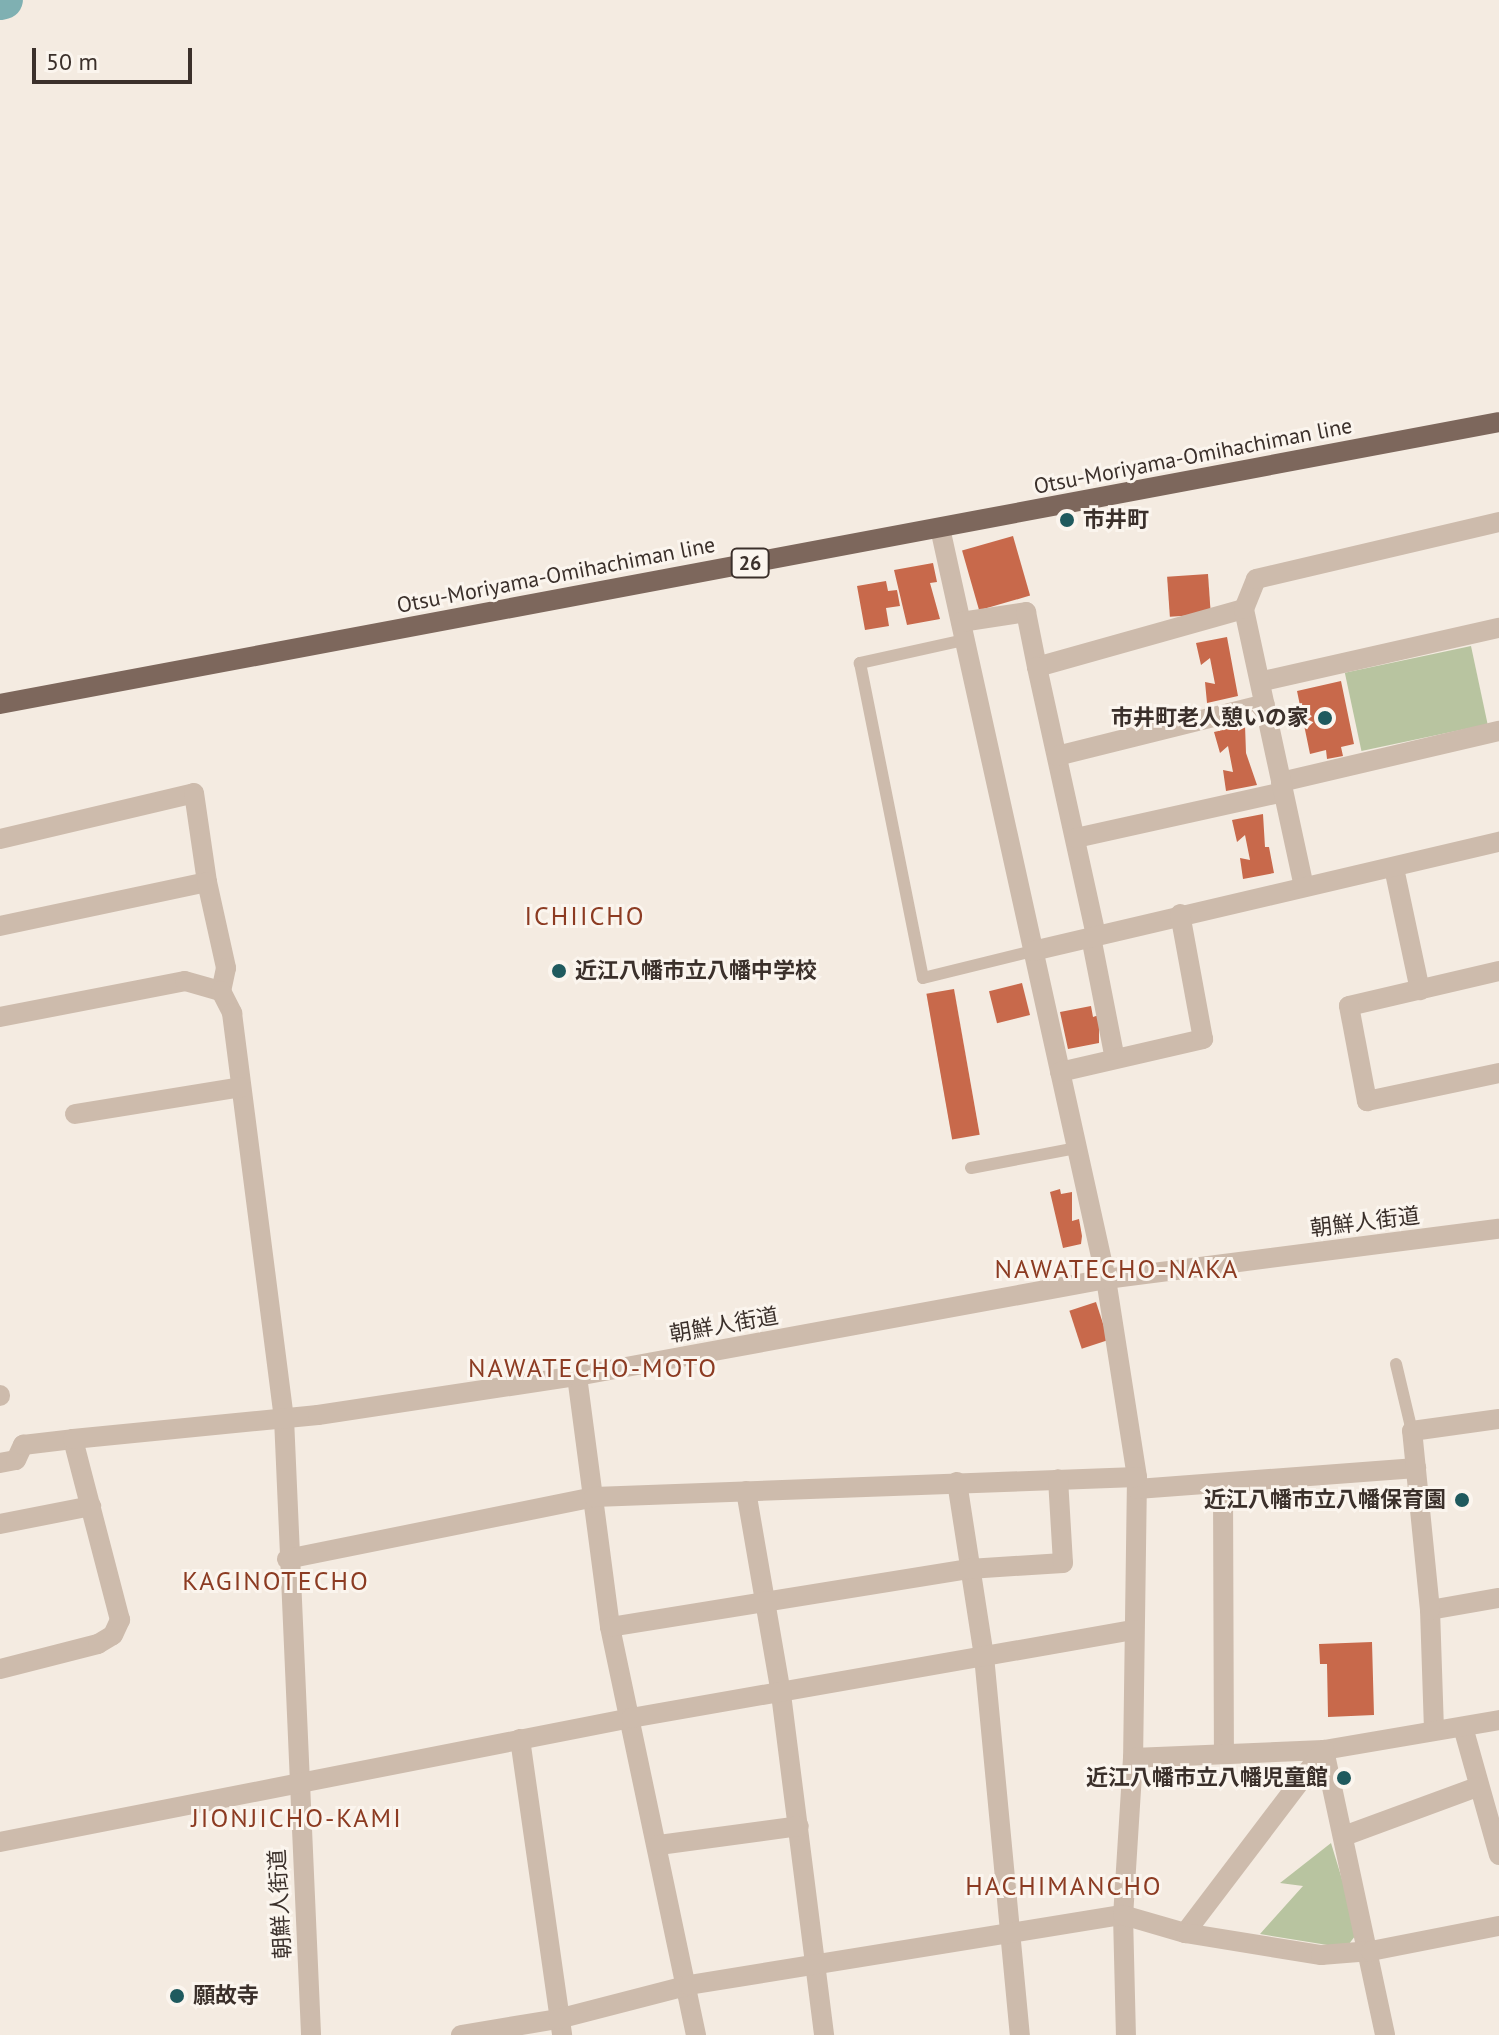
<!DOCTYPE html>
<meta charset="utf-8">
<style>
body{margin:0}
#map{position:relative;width:1499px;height:2035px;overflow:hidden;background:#f4ebe1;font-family:"PT Sans","Noto Sans JP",sans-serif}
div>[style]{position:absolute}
.green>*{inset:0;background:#b8c4a0;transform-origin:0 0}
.river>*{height:38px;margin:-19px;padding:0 19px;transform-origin:19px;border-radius:19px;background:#7fb0b2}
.building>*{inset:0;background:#c8694b;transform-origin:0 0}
.lane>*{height:12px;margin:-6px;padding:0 6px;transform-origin:6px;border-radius:6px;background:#cdbbac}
.street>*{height:20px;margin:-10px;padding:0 10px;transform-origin:10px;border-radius:10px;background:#cdbbac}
.primary>*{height:20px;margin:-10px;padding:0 10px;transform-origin:10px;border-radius:10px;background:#7d675c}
.dots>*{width:22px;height:22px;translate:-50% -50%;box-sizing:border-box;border:4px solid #fbf5ee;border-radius:50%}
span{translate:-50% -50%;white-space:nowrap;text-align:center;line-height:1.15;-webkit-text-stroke:6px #fbf5ee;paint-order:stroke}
.shield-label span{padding:2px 6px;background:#fbf5ee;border:2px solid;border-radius:6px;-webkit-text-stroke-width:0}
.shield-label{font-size:20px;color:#3b302b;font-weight:700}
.street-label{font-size:22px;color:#3b302b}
.poi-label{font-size:22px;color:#3b302b;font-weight:700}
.left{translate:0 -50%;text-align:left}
.right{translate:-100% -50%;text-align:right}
.quarter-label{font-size:26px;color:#8c3b22;letter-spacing:2px}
.scale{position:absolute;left:32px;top:48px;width:160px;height:36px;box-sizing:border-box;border:4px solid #3b302b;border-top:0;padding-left:10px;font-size:24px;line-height:28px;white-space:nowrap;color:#3b302b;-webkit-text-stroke:6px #fbf5ee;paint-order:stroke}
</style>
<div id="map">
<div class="green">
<i style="left:1471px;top:646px;width:80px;height:129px;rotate:78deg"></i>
<i style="clip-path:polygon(1331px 1843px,1358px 1932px,1346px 1948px,1260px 1934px,1303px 1886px,1280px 1883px)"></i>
</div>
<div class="river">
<i style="left:0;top:1px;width:4px;rotate:-14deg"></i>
</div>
<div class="building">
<i style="left:1013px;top:536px;width:62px;height:53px;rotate:74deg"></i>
<i style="clip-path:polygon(933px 563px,937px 582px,930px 583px,940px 619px,907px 625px,894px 570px)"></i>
<i style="left:1208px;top:574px;width:40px;height:41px;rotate:86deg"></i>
<i style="clip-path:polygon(886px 581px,888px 591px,897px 590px,900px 606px,886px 608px,889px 626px,865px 630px,857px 586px)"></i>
<i style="clip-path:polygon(1227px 637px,1238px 696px,1207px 703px,1205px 682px,1215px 684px,1210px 658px,1201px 665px,1196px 643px)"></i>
<i style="clip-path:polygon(1341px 681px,1354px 744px,1341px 747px,1343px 756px,1327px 759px,1326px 750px,1310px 754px,1297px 691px)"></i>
<i style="clip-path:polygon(1245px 725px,1246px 753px,1257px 785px,1226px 791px,1223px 770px,1233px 772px,1228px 746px,1220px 753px,1214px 732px)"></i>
<i style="clip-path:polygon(1263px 814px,1265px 847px,1269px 847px,1274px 873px,1243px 879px,1240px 858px,1250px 860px,1245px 835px,1237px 842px,1232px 820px)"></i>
<i style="left:1022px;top:983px;width:33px;height:34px;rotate:76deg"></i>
<i style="left:954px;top:989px;width:148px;height:28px;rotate:80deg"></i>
<i style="clip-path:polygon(1091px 1006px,1093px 1017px,1099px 1015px,1099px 1043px,1068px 1049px,1060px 1012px)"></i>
<i style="clip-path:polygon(1060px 1189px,1061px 1194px,1072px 1192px,1072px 1221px,1079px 1219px,1082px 1236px,1081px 1244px,1063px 1248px,1050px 1192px)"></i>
<i style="left:1096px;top:1302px;width:40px;height:28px;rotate:72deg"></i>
<i style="clip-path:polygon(1372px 1642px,1374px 1715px,1328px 1717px,1327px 1664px,1320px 1664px,1319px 1644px)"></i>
</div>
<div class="lane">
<i style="left:964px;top:640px;width:107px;rotate:167.5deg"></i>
<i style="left:860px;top:663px;width:321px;rotate:78.7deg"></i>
<i style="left:923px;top:978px;width:113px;rotate:-13.8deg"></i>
<i style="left:971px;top:1168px;width:108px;rotate:-10.7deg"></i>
<i style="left:1396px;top:1364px;width:69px;rotate:76.6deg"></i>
</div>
<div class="street">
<i style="left:940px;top:528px;width:769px;rotate:77.54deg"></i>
<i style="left:1106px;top:1279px;width:200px;rotate:81.1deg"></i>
<i style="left:1137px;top:1477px;width:281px;rotate:90.8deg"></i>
<i style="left:1133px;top:1758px;width:157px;rotate:93.6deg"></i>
<i style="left:1123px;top:1915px;width:120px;rotate:88.6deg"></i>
<i style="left:961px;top:622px;width:66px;rotate:-8.7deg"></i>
<i style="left:1026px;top:612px;width:56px;rotate:78.7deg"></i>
<i style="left:1037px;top:667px;width:215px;rotate:-15.7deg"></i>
<i style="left:1037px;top:667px;width:275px;rotate:77.6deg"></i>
<i style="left:1263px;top:681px;width:242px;rotate:-12.7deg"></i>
<i style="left:1057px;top:756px;width:214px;rotate:-14deg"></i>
<i style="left:1281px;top:782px;width:224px;rotate:-13.2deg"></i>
<i style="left:1076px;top:838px;width:212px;rotate:-12.5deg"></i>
<i style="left:0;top:839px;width:199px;rotate:-13.3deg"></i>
<i style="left:194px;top:793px;width:90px;rotate:81.7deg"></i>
<i style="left:207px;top:882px;width:212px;rotate:168deg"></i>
<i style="left:1394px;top:868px;width:125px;rotate:78deg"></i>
<i style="left:207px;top:882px;width:88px;rotate:77.5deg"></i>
<i style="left:226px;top:968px;width:24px;rotate:102deg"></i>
<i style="left:1304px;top:887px;width:284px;rotate:-102.2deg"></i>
<i style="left:1244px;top:609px;width:32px;rotate:-68deg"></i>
<i style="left:1256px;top:579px;width:250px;rotate:-13.2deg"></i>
<i style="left:1091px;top:937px;width:124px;rotate:78.9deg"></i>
<i style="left:1033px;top:951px;width:479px;rotate:-13.2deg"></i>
<i style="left:1499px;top:971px;width:154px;rotate:166.9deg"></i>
<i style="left:1349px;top:1006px;width:97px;rotate:79.3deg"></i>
<i style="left:1367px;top:1101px;width:135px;rotate:-12deg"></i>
<i style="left:0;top:1017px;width:188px;rotate:-11deg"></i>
<i style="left:185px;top:981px;width:37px;rotate:16deg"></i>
<i style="left:221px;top:991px;width:25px;rotate:63deg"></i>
<i style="left:232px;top:1013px;width:408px;rotate:82.7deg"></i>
<i style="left:284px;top:1418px;width:618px;rotate:87.49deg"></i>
<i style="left:1060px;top:1072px;width:147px;rotate:-13deg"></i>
<i style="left:1203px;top:1039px;width:127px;rotate:-100.4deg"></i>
<i style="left:75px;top:1114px;width:168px;rotate:-9.2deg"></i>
<i style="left:577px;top:1376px;width:253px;rotate:82.5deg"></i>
<i style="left:610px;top:1627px;width:417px;rotate:78.1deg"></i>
<i style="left:0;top:1395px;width:1px;rotate:90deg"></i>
<i style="left:0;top:1463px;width:16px;rotate:-11deg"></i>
<i style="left:16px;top:1460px;width:17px;rotate:-65deg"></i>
<i style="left:23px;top:1445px;width:50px;rotate:-6.8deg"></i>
<i style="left:957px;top:1482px;width:176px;rotate:81.2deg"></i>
<i style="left:984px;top:1656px;width:381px;rotate:84.6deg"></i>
<i style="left:1223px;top:1486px;width:268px;rotate:89.8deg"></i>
<i style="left:1137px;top:1489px;width:280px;rotate:-4.3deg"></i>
<i style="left:746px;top:1491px;width:206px;rotate:80.2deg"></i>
<i style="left:781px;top:1694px;width:344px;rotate:82.8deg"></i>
<i style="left:0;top:1524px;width:93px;rotate:-11.2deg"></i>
<i style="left:287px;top:1559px;width:313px;rotate:-11.4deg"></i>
<i style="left:594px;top:1497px;width:543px;rotate:-2.11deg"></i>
<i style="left:1430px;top:1610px;width:70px;rotate:-9.9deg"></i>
<i style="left:610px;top:1627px;width:364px;rotate:-9.2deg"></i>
<i style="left:969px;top:1569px;width:94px;rotate:-3.7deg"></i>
<i style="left:1063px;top:1563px;width:84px;rotate:-93.4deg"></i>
<i style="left:0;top:1669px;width:101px;rotate:-14.3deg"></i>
<i style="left:98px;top:1644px;width:17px;rotate:-31deg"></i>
<i style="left:113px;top:1635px;width:17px;rotate:-65deg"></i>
<i style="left:120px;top:1620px;width:187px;rotate:-104.6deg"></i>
<i style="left:73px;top:1439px;width:246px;rotate:-5.6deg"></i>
<i style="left:318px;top:1415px;width:262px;rotate:-8.6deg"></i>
<i style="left:577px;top:1376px;width:538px;rotate:-10.39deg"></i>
<i style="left:1106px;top:1279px;width:396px;rotate:-7.3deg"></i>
<i style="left:1463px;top:1727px;width:133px;rotate:74.3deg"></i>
<i style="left:1434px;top:1730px;width:120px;rotate:-91.9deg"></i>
<i style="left:1430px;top:1610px;width:180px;rotate:-95.7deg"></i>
<i style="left:1412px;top:1431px;width:88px;rotate:-7.9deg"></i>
<i style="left:520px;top:1739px;width:299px;rotate:81.9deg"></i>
<i style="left:1324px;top:1750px;width:291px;rotate:77.9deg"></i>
<i style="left:1133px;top:1758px;width:191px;rotate:-2.4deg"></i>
<i style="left:1324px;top:1750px;width:178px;rotate:-9.7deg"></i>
<i style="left:1344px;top:1836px;width:142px;rotate:-20.2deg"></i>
<i style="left:0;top:1842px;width:643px;rotate:-11.12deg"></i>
<i style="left:631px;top:1718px;width:510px;rotate:-9.94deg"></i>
<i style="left:659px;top:1845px;width:141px;rotate:-7.7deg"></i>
<i style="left:1185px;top:1933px;width:230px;rotate:-52.8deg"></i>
<i style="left:461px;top:2035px;width:98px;rotate:-9.4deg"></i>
<i style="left:558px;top:2019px;width:135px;rotate:-14.5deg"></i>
<i style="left:689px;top:1985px;width:440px;rotate:-9.2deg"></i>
<i style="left:1123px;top:1915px;width:65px;rotate:16.2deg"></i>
<i style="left:1185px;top:1933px;width:138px;rotate:9.2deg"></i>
<i style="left:1321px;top:1955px;width:50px;rotate:-4.6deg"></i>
<i style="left:1371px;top:1951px;width:130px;rotate:-11.1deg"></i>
</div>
<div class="primary">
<i style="left:0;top:704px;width:1525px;rotate:-10.65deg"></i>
</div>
<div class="dots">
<i style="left:1067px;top:520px;background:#1f5a5e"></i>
<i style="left:1325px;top:718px;background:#1f5a5e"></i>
<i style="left:559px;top:971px;background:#1f5a5e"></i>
<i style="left:1462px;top:1500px;background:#1f5a5e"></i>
<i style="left:1344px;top:1778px;background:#1f5a5e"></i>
<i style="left:177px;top:1996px;background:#1f5a5e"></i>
</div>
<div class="shield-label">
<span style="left:750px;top:563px">26</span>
</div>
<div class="street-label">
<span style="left:1193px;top:456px;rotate:-11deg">Otsu-Moriyama-Omihachiman line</span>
<span style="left:556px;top:575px;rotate:-11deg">Otsu-Moriyama-Omihachiman line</span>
<span style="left:1365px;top:1222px;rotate:-7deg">朝鮮人街道</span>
<span style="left:724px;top:1325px;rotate:-10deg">朝鮮人街道</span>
<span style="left:280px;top:1904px;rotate:-93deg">朝鮮人街道</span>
</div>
<div class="poi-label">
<span class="left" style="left:1083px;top:520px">市井町</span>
<span class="right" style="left:1309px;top:718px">市井町老人憩いの家</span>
<span class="left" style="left:575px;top:971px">近江八幡市立八幡中学校</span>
<span class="right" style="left:1446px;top:1500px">近江八幡市立八幡保育園</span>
<span class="right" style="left:1328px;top:1778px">近江八幡市立八幡児童館</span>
<span class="left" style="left:193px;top:1996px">願故寺</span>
</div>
<div class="quarter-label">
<span style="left:585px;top:916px">ICHIICHO</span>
<span style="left:1117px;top:1269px">NAWATECHO-NAKA</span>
<span style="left:593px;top:1368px">NAWATECHO-MOTO</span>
<span style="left:276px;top:1581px">KAGINOTECHO</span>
<span style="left:297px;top:1818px">JIONJICHO-KAMI</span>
<span style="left:1064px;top:1886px">HACHIMANCHO</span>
</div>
<div class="scale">50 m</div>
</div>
